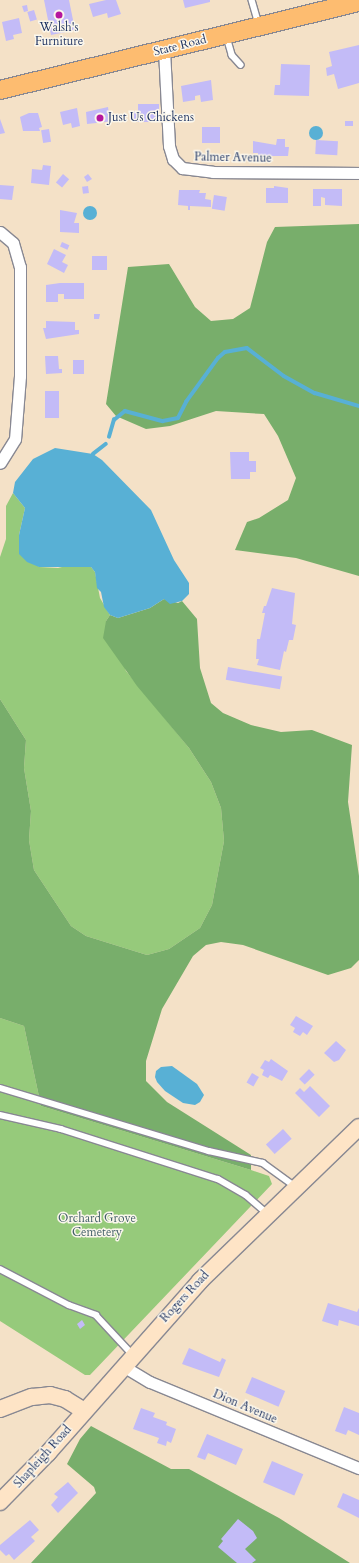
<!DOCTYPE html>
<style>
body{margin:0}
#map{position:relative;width:359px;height:1563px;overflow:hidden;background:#f4e1c7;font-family:Cardo,serif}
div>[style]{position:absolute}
.green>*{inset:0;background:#96ca7b}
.forest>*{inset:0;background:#78ae6b}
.water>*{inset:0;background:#58b0d5}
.round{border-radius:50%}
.stream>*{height:3.5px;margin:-1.75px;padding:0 1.75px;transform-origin:1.75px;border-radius:1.75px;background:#58b0d5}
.building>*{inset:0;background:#c3bbf7;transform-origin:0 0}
.roads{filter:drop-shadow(1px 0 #888892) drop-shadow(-1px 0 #888892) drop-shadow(0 1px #888892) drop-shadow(0 -1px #888892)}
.lane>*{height:5.5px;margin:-2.75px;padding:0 2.75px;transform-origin:2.75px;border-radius:2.75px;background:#fff}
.street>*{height:11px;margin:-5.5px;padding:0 5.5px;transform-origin:5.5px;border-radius:5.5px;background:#fff}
.secondary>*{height:16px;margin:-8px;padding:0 8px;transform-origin:8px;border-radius:8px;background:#fee4c6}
.primary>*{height:18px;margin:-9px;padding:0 9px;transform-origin:9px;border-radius:9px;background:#fdbc70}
.dots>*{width:11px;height:11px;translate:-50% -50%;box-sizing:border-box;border:2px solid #fbf7ec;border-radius:50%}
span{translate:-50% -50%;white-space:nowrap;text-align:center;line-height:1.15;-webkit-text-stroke:3px #fbf7ec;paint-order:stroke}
.poi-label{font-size:12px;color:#1b2f5e}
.left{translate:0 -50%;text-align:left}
.street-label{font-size:12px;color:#1b2f5e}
.park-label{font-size:12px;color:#405e67}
</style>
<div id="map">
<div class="green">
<i style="clip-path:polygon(13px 493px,25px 508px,19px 535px,39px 567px,58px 568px,70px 565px,91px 567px,95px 572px,100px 598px,110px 615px,106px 621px,126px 671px,189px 748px,211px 782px,221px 808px,224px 841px,212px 905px,200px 928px,169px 949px,147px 955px,86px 936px,71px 926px,34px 870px,29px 840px,31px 811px,24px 768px,26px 740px,0 699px,0 557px,6px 539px,6px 506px)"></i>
<i style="clip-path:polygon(0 1018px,24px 1026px,41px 1106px,251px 1170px,269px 1176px,272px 1184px,90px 1375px,85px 1375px,0 1321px)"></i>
</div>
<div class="forest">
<i style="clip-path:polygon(359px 224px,359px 576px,296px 558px,235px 550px,247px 522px,259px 518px,288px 500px,296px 478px,278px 436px,264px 414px,216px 411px,170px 426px,146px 429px,116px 416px,106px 404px,128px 267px,169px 264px,195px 307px,211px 321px,233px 319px,250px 308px,267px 242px,275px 227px)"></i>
<i style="clip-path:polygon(164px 599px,178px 603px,182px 601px,197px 619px,200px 668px,211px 703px,223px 713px,251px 725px,281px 732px,312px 730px,352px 745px,348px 802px,359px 876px,359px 960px,351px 968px,328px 975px,243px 945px,221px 942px,206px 945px,193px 956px,162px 1009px,146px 1061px,146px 1081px,167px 1102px,251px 1155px,251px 1170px,41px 1106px,24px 1026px,0 1018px,0 699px,26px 740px,24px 768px,31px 811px,29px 840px,34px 870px,71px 926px,86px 936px,147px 955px,169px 949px,200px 928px,212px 905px,224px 841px,221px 808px,211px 782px,189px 748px,137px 686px,103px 638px,106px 621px,110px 615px,118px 618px,150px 608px)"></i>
<i style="clip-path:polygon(91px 1426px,171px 1469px,189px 1469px,279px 1518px,350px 1563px,31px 1563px,96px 1493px,94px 1487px,67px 1464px,80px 1439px)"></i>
</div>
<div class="water">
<i class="round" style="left:309px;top:126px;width:14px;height:14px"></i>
<i class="round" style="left:83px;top:206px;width:14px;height:14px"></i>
<i style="clip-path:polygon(55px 448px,93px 454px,102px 460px,151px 510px,174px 560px,189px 583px,189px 594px,182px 601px,170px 604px,164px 599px,150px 608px,118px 618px,110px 615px,104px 607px,101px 592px,97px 588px,95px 572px,91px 567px,39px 567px,27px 562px,19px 554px,19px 535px,25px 508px,13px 493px,15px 482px,33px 459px)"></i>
<i style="clip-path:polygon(172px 1066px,197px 1084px,204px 1095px,200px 1102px,195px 1105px,183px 1103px,165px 1091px,157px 1082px,155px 1077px,156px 1071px,161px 1067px)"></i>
</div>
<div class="stream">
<i style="left:109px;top:437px;width:18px;rotate:-74deg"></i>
<i style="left:114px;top:420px;width:14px;rotate:-39deg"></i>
<i style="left:125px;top:411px;width:39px;rotate:15deg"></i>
<i style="left:163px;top:421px;width:15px;rotate:-11deg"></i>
<i style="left:178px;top:418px;width:18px;rotate:-63deg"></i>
<i style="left:186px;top:402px;width:54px;rotate:-54deg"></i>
<i style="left:218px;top:358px;width:9px;rotate:-41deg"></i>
<i style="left:225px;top:352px;width:22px;rotate:-10deg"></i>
<i style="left:247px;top:348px;width:46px;rotate:37.1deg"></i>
<i style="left:284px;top:376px;width:35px;rotate:29deg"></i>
<i style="left:315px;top:393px;width:46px;rotate:16.5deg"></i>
<i style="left:93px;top:454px;width:16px;rotate:-38deg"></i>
</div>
<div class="building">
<i style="clip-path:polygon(44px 0,69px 0,75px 30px,51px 35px)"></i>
<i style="clip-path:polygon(106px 0,116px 0,121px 14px,108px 18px,107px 13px,93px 17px,89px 4px)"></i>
<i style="clip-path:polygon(183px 0,210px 0,210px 2px,185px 8px)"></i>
<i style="clip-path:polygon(27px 5px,28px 11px,24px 12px,22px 6px)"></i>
<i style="left:34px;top:10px;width:10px;height:7px;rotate:73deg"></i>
<i style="clip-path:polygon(19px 18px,22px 33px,13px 35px,14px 39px,6px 41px,2px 22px)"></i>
<i style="clip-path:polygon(359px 45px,359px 83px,338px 89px,334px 74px,327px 76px,326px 68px,332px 66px,329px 52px)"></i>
<i style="clip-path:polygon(281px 64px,310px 65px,309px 96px,274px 95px,275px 85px,280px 85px)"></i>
<i style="clip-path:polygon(211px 80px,213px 100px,201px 102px,200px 95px,195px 96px,195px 100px,183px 102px,181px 86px)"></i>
<i style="clip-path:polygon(138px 104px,159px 104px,159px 122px,134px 122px,134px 111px,138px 111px)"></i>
<i style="clip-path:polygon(108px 107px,109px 114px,113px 114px,114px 121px,87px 124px,86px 112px)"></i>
<i style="clip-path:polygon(77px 108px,80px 126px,72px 128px,71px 123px,63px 125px,60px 112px)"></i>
<i style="clip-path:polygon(29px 113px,38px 113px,42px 127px,39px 128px,40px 131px,23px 131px,20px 117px)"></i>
<i style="clip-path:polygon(0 119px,5px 133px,0 134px)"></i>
<i style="left:345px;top:121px;width:8px;height:5px"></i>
<i style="left:202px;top:127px;width:18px;height:16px"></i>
<i style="left:49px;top:129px;width:13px;height:8px;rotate:81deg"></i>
<i style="clip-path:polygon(277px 139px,285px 139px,285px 147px,289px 147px,288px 156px,258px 156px,258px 153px,253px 153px,253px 141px,276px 145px)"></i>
<i style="left:316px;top:140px;width:22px;height:14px;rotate:3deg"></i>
<i style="clip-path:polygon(43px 165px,51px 166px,49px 185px,31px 183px,32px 169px,42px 170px)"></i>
<i style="left:63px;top:174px;width:8px;height:11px;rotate:40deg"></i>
<i style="clip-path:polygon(88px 174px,92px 179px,87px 182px,84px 177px)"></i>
<i style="clip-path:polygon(0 185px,14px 186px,12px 200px,0 199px)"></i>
<i style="left:88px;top:186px;width:7px;height:6px;rotate:82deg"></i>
<i style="clip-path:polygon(274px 186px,288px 188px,288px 203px,266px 203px,266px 188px,274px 188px)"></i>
<i style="clip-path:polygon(313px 189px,342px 189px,342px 206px,325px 205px,325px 198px,321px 197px,321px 206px,313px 206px)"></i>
<i style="clip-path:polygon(179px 190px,200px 190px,199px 193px,206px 193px,205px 199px,211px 200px,211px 207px,190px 206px,190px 210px,188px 210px,188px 206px,178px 205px)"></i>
<i style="left:214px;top:195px;width:13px;height:14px;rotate:9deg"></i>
<i style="clip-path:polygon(60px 210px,77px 213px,74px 223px,79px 223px,79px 233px,60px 232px)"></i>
<i style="left:62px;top:242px;width:8px;height:5px;rotate:23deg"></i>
<i style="clip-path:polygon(54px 249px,66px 255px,62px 262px,68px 265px,64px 273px,47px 264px)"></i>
<i style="left:92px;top:256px;width:15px;height:14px"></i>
<i style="clip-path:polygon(60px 283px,84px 283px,84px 299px,64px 299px,64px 294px,58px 294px,58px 302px,46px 302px,46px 285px)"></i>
<i style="clip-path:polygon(94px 314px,100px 314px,99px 319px,94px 319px)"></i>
<i style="clip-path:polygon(46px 321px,75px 322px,75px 330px,79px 330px,79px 334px,46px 339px,43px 328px,46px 328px)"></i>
<i style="clip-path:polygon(45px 356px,58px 356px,59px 369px,62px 369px,62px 373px,46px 374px)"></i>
<i style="left:73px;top:360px;width:11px;height:14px"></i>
<i style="left:45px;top:391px;width:14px;height:27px"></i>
<i style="clip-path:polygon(230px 452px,249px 452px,249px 461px,256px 461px,256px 472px,250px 472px,250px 479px,231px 479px)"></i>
<i style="clip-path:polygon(272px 588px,295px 593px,292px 624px,296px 625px,293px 640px,289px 640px,286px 652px,284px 651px,280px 670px,257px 665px,259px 659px,256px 659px,257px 639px,260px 639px,265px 613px,262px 613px,264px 606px,266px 606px)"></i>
<i style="left:228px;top:667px;width:55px;height:13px;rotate:10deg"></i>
<i style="clip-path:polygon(296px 1016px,313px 1026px,307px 1035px,303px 1032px,300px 1036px,293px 1032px,295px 1028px,290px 1025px)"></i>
<i style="clip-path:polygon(336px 1041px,346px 1050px,339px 1060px,334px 1062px,324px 1053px)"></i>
<i style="clip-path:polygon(271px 1059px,288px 1071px,282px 1081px,270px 1075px,268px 1078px,262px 1075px,264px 1070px,260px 1068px,265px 1060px,269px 1062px)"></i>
<i style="left:309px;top:1069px;width:8px;height:14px;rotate:45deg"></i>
<i style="left:252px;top:1073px;width:8px;height:11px;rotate:30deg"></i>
<i style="clip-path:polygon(310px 1086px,330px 1106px,319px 1117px,295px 1093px,300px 1088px,304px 1092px)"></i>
<i style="left:283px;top:1129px;width:13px;height:23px;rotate:48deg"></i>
<i style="clip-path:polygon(328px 1303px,357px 1312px,359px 1308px,359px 1326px,339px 1320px,338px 1326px,322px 1321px)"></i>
<i style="clip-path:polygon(82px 1320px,85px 1325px,80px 1329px,77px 1324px)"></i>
<i style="clip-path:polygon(189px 1348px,220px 1362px,222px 1358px,226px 1360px,219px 1377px,182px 1364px)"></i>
<i style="left:252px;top:1377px;width:36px;height:17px;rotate:23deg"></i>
<i style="clip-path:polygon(344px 1407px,359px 1413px,359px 1435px,348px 1430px,346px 1435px,335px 1431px)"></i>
<i style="clip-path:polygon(141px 1408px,155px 1413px,153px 1417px,167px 1422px,166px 1425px,176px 1429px,171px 1443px,167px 1441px,166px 1446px,157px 1443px,159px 1438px,133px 1429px)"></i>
<i style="clip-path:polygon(207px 1434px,243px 1449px,236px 1465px,208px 1453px,205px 1460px,197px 1457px)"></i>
<i style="left:272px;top:1461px;width:34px;height:23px;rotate:23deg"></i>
<i style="clip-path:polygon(68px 1482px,78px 1493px,58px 1513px,51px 1505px,58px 1497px,54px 1494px)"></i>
<i style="clip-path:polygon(343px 1493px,359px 1500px,359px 1518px,337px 1507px)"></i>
<i style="clip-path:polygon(238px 1519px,253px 1531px,257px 1538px,245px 1549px,256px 1560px,252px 1563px,237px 1563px,218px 1547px,223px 1541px,221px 1539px)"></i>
<i style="clip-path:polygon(30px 1520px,39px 1530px,31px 1537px,35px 1541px,14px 1560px,9px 1554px,6px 1556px,0 1550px,0 1545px)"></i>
</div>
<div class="roads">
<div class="lane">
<i style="left:252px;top:0;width:26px;rotate:74deg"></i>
<i style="left:227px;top:37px;width:19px;rotate:74deg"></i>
<i style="left:232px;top:55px;width:13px;rotate:48deg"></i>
<i style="left:0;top:1088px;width:218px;rotate:16.8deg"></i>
<i style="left:209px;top:1151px;width:55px;rotate:12.5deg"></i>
<i style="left:263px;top:1163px;width:41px;rotate:36deg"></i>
<i style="left:0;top:1115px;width:63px;rotate:12.9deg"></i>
<i style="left:61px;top:1129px;width:165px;rotate:17.7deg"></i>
<i style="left:218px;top:1179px;width:32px;rotate:30deg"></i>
<i style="left:246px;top:1195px;width:29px;rotate:41deg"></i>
<i style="left:0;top:1269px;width:78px;rotate:27.6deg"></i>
<i style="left:69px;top:1305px;width:29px;rotate:20deg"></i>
<i style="left:96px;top:1315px;width:54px;rotate:47.2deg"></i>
</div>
<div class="street">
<i style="left:164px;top:50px;width:96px;rotate:87deg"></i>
<i style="left:169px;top:146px;width:14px;rotate:73deg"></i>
<i style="left:173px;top:159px;width:13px;rotate:45deg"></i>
<i style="left:182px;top:168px;width:31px;rotate:7deg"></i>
<i style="left:213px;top:172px;width:146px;rotate:0.4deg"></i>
<i style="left:0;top:232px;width:17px;rotate:40deg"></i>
<i style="left:13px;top:243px;width:25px;rotate:74deg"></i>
<i style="left:20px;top:267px;width:109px;rotate:90deg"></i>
<i style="left:20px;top:376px;width:63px;rotate:94.5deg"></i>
<i style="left:15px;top:439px;width:28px;rotate:122deg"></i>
<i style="left:123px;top:1366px;width:31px;rotate:31deg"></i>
<i style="left:150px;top:1382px;width:226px;rotate:22.4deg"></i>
</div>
<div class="secondary">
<i style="left:0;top:1409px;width:34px;rotate:-21deg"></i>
<i style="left:32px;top:1397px;width:18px;rotate:-6deg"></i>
<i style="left:50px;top:1395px;width:16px;rotate:15deg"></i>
<i style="left:65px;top:1399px;width:22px;rotate:32deg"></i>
<i style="left:0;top:1502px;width:69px;rotate:-45.6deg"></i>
<i style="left:48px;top:1453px;width:230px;rotate:-48.5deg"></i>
<i style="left:200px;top:1281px;width:221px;rotate:-44.1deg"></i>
</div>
<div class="primary">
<i style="left:0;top:90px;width:370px;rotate:-13.8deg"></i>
</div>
</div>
<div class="dots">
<i style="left:59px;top:15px;background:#b5179e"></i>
<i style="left:100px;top:118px;background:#b5179e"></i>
</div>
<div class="poi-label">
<span style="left:59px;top:35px">Walsh's<br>Furniture</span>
<span class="left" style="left:108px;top:118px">Just Us Chickens</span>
</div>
<div class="street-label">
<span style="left:180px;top:46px;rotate:-14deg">State Road</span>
<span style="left:233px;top:158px;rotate:1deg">Palmer Avenue</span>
<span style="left:185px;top:1297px;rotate:-47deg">Rogers Road</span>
<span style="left:245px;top:1407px;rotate:23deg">Dion Avenue</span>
<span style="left:43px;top:1457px;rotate:-48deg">Shapleigh Road</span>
</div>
<div class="park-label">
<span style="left:97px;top:1226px">Orchard Grove<br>Cemetery</span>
</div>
</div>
